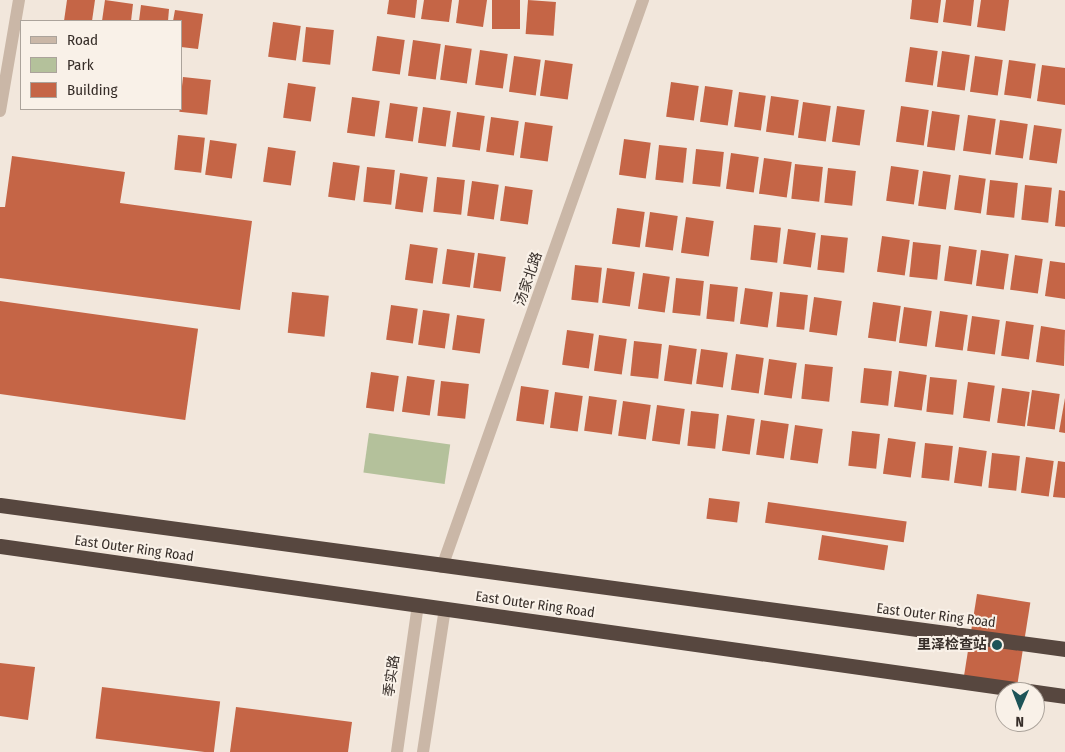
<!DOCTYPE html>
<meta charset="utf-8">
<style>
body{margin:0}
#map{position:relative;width:1065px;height:752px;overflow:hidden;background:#f2e7dc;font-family:"Fira Sans Condensed","Noto Sans SC",sans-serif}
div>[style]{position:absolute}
.green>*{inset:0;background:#b4c19b;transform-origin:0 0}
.building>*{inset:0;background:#c56546;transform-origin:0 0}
.street>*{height:12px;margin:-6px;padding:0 6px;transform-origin:6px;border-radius:6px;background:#cab7a7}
.highway>*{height:15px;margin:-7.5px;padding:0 7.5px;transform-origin:7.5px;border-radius:7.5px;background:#57473f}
.dots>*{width:14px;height:14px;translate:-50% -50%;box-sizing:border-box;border:2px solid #f9f1e8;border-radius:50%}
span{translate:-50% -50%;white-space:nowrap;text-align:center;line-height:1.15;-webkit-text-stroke:4px #f9f1e8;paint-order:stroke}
.street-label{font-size:14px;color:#362d28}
.poi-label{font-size:14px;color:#362d28;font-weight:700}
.right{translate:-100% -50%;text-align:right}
.legend{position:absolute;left:20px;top:20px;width:162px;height:90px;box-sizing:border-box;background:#f9f1e8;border:1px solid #aba39b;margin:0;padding:6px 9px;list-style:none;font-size:15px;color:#362d28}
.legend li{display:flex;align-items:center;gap:10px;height:25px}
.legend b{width:25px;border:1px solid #aba39b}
.north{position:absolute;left:995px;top:682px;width:50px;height:50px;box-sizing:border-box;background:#f9f1e8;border:1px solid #aba39b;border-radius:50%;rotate:181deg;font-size:14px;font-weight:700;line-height:20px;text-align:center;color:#362d28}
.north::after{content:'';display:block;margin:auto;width:18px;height:22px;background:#1d5458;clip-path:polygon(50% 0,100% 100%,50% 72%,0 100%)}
</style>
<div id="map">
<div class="green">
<i style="left:369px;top:433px;width:82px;height:40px;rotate:8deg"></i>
</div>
<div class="building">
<i style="clip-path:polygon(67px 0,95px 0,92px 21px,64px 21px)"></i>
<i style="clip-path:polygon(105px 0,133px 4px,131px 21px,102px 21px)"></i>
<i style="clip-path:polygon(389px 0,417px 0,415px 18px,387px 14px)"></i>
<i style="clip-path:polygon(424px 0,452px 0,449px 22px,421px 19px)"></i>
<i style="clip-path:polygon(459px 0,487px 0,483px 27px,456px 23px)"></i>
<i style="left:492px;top:0;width:28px;height:29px"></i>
<i style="left:528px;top:0;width:28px;height:34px;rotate:4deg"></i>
<i style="clip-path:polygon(912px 0,941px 0,938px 23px,910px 19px)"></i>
<i style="clip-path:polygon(946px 0,974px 0,971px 26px,943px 22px)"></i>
<i style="clip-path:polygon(981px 0,1009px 0,1005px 31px,977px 27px)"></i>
<i style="clip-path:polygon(141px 5px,169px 9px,168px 21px,139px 21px)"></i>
<i style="clip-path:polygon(175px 10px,203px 14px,198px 49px,181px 47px,181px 21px,173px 21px)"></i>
<i style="left:273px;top:22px;width:28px;height:35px;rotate:8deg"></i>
<i style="left:306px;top:27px;width:28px;height:35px;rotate:6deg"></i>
<i style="left:377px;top:36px;width:28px;height:35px;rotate:8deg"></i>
<i style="left:413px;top:40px;width:28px;height:36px;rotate:8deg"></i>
<i style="left:445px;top:45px;width:27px;height:35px;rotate:8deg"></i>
<i style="left:910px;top:47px;width:28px;height:35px;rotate:8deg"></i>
<i style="left:480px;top:50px;width:28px;height:35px;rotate:8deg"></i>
<i style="left:942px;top:51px;width:28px;height:36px;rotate:8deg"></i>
<i style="left:514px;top:56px;width:27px;height:36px;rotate:8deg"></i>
<i style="left:975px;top:56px;width:28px;height:36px;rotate:8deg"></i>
<i style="left:545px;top:60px;width:28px;height:36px;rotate:8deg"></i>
<i style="left:1009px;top:60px;width:27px;height:35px;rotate:8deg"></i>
<i style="clip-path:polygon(1042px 65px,1065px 68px,1065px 105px,1037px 101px)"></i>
<i style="left:183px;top:77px;width:28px;height:35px;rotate:6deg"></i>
<i style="left:671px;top:82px;width:28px;height:35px;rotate:8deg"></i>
<i style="left:288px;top:83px;width:28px;height:35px;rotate:8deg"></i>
<i style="left:705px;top:86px;width:28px;height:36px;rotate:8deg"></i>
<i style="left:739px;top:92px;width:27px;height:35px;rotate:8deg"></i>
<i style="left:771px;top:96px;width:28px;height:36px;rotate:8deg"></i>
<i style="left:352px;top:97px;width:28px;height:36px;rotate:8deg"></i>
<i style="left:803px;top:102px;width:28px;height:36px;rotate:8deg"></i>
<i style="left:390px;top:103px;width:28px;height:35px;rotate:8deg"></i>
<i style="left:837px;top:106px;width:28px;height:36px;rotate:8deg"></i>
<i style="left:901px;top:106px;width:28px;height:36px;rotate:8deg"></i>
<i style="left:423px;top:107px;width:28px;height:36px;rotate:8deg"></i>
<i style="left:932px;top:111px;width:28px;height:36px;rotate:8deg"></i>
<i style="left:457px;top:112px;width:28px;height:35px;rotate:8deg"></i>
<i style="left:968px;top:115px;width:28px;height:36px;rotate:8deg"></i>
<i style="left:491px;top:117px;width:28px;height:35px;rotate:8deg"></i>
<i style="left:1000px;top:120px;width:28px;height:35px;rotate:8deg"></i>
<i style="left:525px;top:122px;width:28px;height:36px;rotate:8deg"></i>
<i style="left:1034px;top:125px;width:28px;height:35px;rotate:8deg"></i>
<i style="left:178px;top:135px;width:27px;height:35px;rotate:6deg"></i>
<i style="left:624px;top:139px;width:27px;height:36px;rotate:8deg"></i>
<i style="left:210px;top:140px;width:27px;height:35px;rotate:8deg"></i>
<i style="left:659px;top:145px;width:28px;height:35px;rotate:6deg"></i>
<i style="left:268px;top:147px;width:28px;height:35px;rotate:8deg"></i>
<i style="left:696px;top:149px;width:28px;height:35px;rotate:6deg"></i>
<i style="left:731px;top:153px;width:28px;height:36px;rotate:8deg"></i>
<i style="clip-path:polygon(12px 156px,125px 172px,120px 203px,252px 221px,240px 310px,0 278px,0 207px,5px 207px)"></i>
<i style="left:764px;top:158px;width:28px;height:36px;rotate:8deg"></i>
<i style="left:333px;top:162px;width:27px;height:35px;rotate:8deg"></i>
<i style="left:795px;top:164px;width:28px;height:35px;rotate:6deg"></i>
<i style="left:891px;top:166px;width:28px;height:35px;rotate:8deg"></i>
<i style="left:367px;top:167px;width:28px;height:35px;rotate:6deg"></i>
<i style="left:828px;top:168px;width:28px;height:35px;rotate:6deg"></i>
<i style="left:923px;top:171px;width:28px;height:35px;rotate:8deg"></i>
<i style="left:400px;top:173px;width:28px;height:36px;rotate:8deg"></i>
<i style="left:959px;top:175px;width:27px;height:35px;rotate:8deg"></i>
<i style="left:437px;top:177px;width:28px;height:35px;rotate:6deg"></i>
<i style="left:990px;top:180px;width:28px;height:35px;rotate:6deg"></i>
<i style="left:472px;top:181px;width:27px;height:35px;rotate:8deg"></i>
<i style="left:1025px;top:185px;width:27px;height:35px;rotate:6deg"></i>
<i style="left:505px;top:186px;width:28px;height:35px;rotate:8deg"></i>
<i style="clip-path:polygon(1059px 190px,1065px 191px,1065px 227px,1055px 226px)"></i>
<i style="left:617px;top:208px;width:28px;height:36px;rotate:8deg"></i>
<i style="left:650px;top:212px;width:28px;height:35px;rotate:8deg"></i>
<i style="left:686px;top:217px;width:28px;height:36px;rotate:8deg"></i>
<i style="left:754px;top:225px;width:27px;height:35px;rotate:6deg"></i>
<i style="left:788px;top:229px;width:28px;height:35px;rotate:8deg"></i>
<i style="left:821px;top:235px;width:27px;height:35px;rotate:6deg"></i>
<i style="left:882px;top:236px;width:28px;height:36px;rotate:8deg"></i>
<i style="left:913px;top:242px;width:28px;height:35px;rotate:6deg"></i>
<i style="left:410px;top:244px;width:28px;height:36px;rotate:8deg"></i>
<i style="left:949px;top:246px;width:28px;height:35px;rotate:8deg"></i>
<i style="left:447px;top:249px;width:28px;height:35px;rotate:8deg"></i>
<i style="left:981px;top:250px;width:28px;height:36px;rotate:8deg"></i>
<i style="left:478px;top:253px;width:28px;height:35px;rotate:8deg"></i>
<i style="left:1015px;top:255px;width:28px;height:35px;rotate:8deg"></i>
<i style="clip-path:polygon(1050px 261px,1065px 263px,1065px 299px,1045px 296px)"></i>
<i style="left:575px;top:265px;width:27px;height:35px;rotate:6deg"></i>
<i style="left:607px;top:268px;width:28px;height:35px;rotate:8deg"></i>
<i style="left:643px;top:273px;width:27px;height:36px;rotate:8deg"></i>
<i style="left:676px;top:278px;width:28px;height:35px;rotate:6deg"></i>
<i style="left:710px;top:284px;width:28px;height:35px;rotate:6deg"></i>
<i style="left:745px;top:288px;width:28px;height:36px;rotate:8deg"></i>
<i style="left:292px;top:292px;width:37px;height:41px;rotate:6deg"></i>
<i style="left:780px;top:292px;width:28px;height:35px;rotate:6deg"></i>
<i style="left:814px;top:297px;width:28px;height:35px;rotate:8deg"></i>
<i style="left:0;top:301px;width:200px;height:92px;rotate:8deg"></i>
<i style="left:873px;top:302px;width:28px;height:36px;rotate:8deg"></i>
<i style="left:391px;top:305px;width:27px;height:35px;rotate:8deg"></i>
<i style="left:904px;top:307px;width:28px;height:36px;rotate:8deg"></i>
<i style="left:423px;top:310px;width:27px;height:35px;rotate:8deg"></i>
<i style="left:940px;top:311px;width:28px;height:36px;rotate:8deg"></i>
<i style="left:457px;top:315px;width:28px;height:35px;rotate:8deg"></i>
<i style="left:972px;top:316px;width:28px;height:35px;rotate:8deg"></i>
<i style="left:1006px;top:321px;width:28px;height:35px;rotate:8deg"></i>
<i style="clip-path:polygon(1041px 326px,1065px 330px,1064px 366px,1036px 362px)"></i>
<i style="left:567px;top:330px;width:27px;height:35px;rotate:8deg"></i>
<i style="left:599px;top:335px;width:28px;height:36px;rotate:8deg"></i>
<i style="left:634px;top:341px;width:28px;height:35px;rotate:6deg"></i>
<i style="left:669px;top:345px;width:28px;height:36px;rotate:8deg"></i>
<i style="left:701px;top:349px;width:27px;height:35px;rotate:8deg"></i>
<i style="left:736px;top:354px;width:28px;height:36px;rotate:8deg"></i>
<i style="left:769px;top:359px;width:28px;height:36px;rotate:8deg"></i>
<i style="left:805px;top:364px;width:28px;height:35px;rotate:6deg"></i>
<i style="left:864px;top:368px;width:28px;height:35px;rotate:6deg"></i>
<i style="left:899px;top:371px;width:28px;height:36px;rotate:8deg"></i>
<i style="left:371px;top:372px;width:28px;height:36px;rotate:8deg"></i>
<i style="left:407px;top:376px;width:28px;height:36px;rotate:8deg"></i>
<i style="left:930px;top:377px;width:27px;height:35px;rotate:6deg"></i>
<i style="left:441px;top:381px;width:28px;height:35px;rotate:6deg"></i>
<i style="left:968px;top:382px;width:27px;height:36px;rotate:8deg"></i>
<i style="left:521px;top:386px;width:28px;height:35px;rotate:8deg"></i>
<i style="left:1002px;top:388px;width:28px;height:35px;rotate:8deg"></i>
<i style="left:1032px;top:390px;width:28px;height:36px;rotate:8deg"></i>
<i style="left:555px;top:392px;width:28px;height:36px;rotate:8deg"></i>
<i style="left:589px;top:396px;width:28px;height:35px;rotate:8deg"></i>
<i style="clip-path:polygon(1065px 398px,1065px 433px,1059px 432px)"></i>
<i style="left:623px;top:401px;width:28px;height:35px;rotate:8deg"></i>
<i style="left:657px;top:405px;width:28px;height:36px;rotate:8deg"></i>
<i style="left:691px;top:411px;width:28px;height:35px;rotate:6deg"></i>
<i style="left:727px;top:415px;width:28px;height:36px;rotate:8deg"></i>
<i style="left:761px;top:420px;width:28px;height:35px;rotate:8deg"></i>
<i style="left:795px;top:425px;width:28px;height:35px;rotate:8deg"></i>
<i style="left:852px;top:431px;width:28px;height:35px;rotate:6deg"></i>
<i style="left:888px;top:438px;width:28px;height:36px;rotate:8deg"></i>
<i style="left:925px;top:443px;width:28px;height:35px;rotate:6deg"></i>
<i style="left:959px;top:447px;width:28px;height:36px;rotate:8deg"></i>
<i style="left:992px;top:453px;width:28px;height:35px;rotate:6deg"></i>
<i style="left:1026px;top:457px;width:28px;height:36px;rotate:8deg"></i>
<i style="clip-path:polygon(1058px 461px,1065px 462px,1065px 498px,1053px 497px)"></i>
<i style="left:709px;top:498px;width:31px;height:21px;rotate:7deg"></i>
<i style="left:768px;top:502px;width:140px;height:21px;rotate:8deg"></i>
<i style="left:822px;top:535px;width:67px;height:25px;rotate:9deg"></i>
<i style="left:977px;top:594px;width:54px;height:95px;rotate:9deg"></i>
<i style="clip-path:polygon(0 663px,35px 667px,28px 720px,0 716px)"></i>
<i style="left:102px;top:687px;width:119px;height:52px;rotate:7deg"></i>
<i style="clip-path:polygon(236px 707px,352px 722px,348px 752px,230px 752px)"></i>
</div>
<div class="street">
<i style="left:0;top:111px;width:113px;rotate:-80.3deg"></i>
<i style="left:442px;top:567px;width:602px;rotate:-70.48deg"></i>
<i style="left:397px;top:752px;width:148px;rotate:-81.9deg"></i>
<i style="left:423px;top:752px;width:145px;rotate:-81.3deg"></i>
</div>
<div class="highway">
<i style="left:0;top:505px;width:1075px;rotate:7.7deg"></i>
<i style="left:0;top:546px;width:1076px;rotate:8.02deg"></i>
</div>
<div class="dots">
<i style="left:997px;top:645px;background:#1d5458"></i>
</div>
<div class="street-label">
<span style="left:529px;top:279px;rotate:-71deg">汤家北路</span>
<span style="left:134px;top:549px;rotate:8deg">East Outer Ring Road</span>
<span style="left:535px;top:605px;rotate:8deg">East Outer Ring Road</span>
<span style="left:936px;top:616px;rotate:7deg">East Outer Ring Road</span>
<span style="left:392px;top:676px;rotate:-82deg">季实路</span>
</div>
<div class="poi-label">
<span class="right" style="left:987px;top:645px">里泽检查站</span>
</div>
<ul class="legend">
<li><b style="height:6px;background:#cab7a7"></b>Road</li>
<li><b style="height:14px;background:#b4c19b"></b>Park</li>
<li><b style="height:14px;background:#c56546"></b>Building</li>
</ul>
<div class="north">N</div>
</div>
